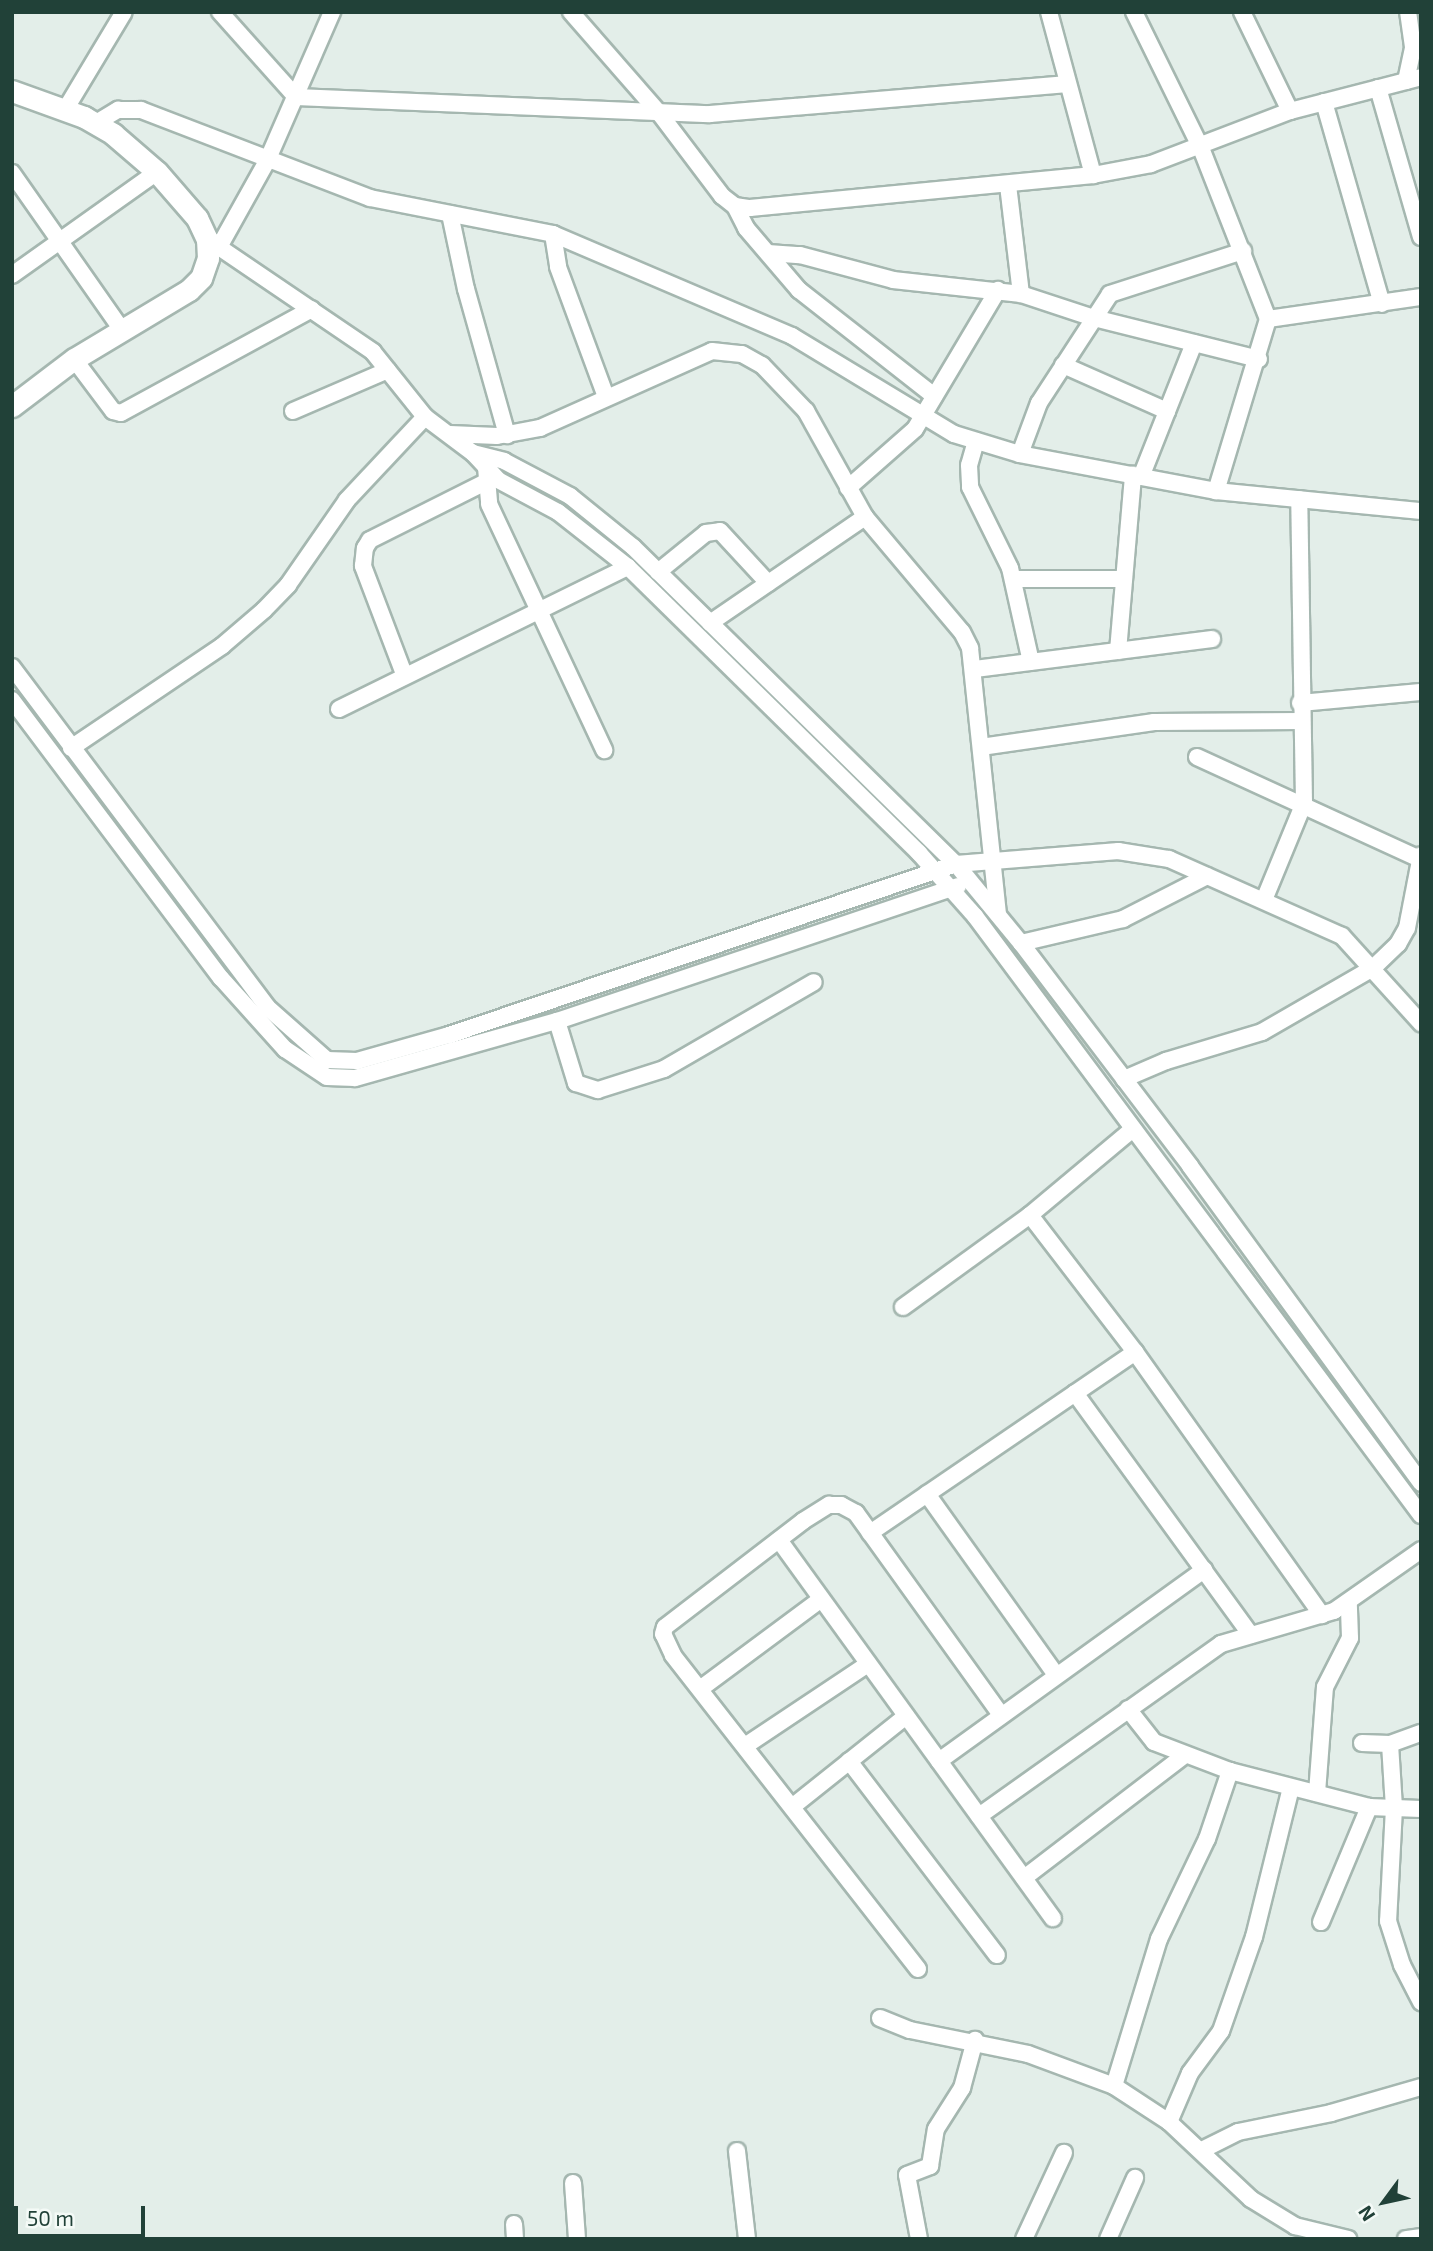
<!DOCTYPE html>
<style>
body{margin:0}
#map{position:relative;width:1433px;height:2251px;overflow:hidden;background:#e3eee9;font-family:"Exo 2",sans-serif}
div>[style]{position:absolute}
.roads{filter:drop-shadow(2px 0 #a5b7b0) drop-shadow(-2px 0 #a5b7b0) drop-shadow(0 2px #a5b7b0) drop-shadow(0 -2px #a5b7b0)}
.minor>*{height:16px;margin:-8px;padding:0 8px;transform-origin:8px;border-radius:8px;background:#fff}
.tertiary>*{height:21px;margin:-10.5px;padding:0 10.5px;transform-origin:10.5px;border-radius:10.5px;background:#fff}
span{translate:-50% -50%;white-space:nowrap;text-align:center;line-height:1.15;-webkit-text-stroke:5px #f4faf7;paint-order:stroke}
.frame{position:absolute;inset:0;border:14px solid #214138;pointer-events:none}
.north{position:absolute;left:1349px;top:2167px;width:70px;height:70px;-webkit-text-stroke:5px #f4faf7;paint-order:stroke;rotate:237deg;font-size:19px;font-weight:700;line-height:28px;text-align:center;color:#214138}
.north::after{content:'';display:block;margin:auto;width:24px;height:32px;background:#214138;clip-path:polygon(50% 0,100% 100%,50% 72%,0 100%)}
.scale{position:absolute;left:14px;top:2206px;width:131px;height:32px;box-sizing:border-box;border:4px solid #214138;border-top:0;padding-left:9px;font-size:21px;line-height:24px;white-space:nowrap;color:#214138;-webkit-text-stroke:5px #f4faf7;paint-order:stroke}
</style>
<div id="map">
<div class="roads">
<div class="minor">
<i style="left:220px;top:12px;width:114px;rotate:48.2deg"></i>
<i style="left:296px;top:97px;width:414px;rotate:2.4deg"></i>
<i style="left:710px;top:114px;width:359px;rotate:-4.8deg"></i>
<i style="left:571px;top:12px;width:135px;rotate:48.9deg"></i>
<i style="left:660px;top:114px;width:103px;rotate:52.9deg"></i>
<i style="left:722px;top:196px;width:16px;rotate:38deg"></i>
<i style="left:735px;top:206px;width:15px;rotate:8deg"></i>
<i style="left:750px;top:208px;width:345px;rotate:-5.5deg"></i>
<i style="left:1093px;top:175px;width:59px;rotate:-10.7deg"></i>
<i style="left:1151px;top:164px;width:149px;rotate:-20.9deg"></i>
<i style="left:1290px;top:111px;width:135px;rotate:-14.5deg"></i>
<i style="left:1049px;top:12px;width:169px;rotate:74.9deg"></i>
<i style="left:1134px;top:12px;width:152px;rotate:63.8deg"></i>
<i style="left:1201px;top:148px;width:184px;rotate:68.6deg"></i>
<i style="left:1268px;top:319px;width:180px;rotate:106.8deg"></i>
<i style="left:1242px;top:12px;width:110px;rotate:64.1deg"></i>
<i style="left:1406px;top:81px;width:35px;rotate:-78deg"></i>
<i style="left:1413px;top:47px;width:35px;rotate:-98deg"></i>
<i style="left:1378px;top:88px;width:155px;rotate:73.9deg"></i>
<i style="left:1324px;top:102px;width:210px;rotate:74deg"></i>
<i style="left:65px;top:110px;width:114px;rotate:-59deg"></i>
<i style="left:96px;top:123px;width:26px;rotate:-31deg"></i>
<i style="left:118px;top:110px;width:23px"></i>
<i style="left:141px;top:110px;width:245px;rotate:21deg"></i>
<i style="left:370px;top:198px;width:187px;rotate:11.1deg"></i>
<i style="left:553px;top:234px;width:260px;rotate:23.1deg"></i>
<i style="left:792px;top:336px;width:189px;rotate:31.2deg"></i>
<i style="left:954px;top:434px;width:69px;rotate:16.9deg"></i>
<i style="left:1020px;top:454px;width:199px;rotate:10.7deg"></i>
<i style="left:1216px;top:491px;width:206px;rotate:5.6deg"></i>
<i style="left:12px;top:173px;width:192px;rotate:55deg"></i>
<i style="left:1008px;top:185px;width:110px;rotate:83.2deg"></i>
<i style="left:735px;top:206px;width:25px;rotate:63deg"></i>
<i style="left:746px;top:228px;width:82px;rotate:49.5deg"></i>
<i style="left:799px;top:290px;width:172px;rotate:38.1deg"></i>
<i style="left:450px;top:214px;width:77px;rotate:78deg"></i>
<i style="left:466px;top:289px;width:152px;rotate:74.3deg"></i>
<i style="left:553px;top:234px;width:33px;rotate:81deg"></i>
<i style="left:558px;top:267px;width:139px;rotate:69.7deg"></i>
<i style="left:207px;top:239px;width:201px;rotate:34.2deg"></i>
<i style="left:373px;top:352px;width:83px;rotate:51.3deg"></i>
<i style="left:425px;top:417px;width:60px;rotate:36.9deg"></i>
<i style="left:473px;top:453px;width:37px;rotate:47deg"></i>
<i style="left:498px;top:480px;width:68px;rotate:28.1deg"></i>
<i style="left:558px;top:512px;width:89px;rotate:38.2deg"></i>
<i style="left:628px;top:567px;width:408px;rotate:44.5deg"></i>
<i style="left:919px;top:853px;width:84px;rotate:48.4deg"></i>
<i style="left:975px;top:916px;width:747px;rotate:53.33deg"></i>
<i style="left:219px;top:247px;width:98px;rotate:-60.8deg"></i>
<i style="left:267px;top:161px;width:163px;rotate:-66.4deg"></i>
<i style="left:768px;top:253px;width:32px;rotate:4deg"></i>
<i style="left:800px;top:255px;width:96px;rotate:15deg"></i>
<i style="left:893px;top:280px;width:129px;rotate:6.2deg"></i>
<i style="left:1021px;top:294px;width:77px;rotate:18.2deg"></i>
<i style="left:1094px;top:318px;width:170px;rotate:14deg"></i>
<i style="left:12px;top:275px;width:178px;rotate:-35.4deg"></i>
<i style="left:1268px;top:319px;width:155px;rotate:-8.2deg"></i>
<i style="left:74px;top:359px;width:65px;rotate:53.1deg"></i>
<i style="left:113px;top:411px;width:8px;rotate:14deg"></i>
<i style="left:121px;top:413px;width:217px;rotate:-28.6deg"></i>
<i style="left:1063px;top:365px;width:114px;rotate:23.9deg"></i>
<i style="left:293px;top:411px;width:103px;rotate:-23.3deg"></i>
<i style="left:450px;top:434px;width:47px;rotate:2.4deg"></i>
<i style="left:497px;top:436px;width:44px;rotate:-10.5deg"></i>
<i style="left:540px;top:428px;width:188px;rotate:-24.1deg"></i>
<i style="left:712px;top:351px;width:30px;rotate:6deg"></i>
<i style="left:742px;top:354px;width:23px;rotate:29deg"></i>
<i style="left:762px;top:365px;width:64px;rotate:46.3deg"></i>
<i style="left:806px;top:411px;width:121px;rotate:60.9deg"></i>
<i style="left:865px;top:517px;width:150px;rotate:49.9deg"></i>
<i style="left:962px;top:632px;width:18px;rotate:63deg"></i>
<i style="left:970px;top:648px;width:268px;rotate:84deg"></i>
<i style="left:976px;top:441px;width:25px;rotate:106deg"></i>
<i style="left:969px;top:465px;width:22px;rotate:87deg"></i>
<i style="left:970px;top:487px;width:90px;rotate:63.7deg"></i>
<i style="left:1010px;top:568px;width:96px;rotate:77.4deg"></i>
<i style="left:473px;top:453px;width:32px;rotate:14deg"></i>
<i style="left:504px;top:461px;width:75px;rotate:27.9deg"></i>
<i style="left:570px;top:496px;width:81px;rotate:39deg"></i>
<i style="left:633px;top:547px;width:453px;rotate:44.5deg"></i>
<i style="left:956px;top:864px;width:102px;rotate:50.6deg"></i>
<i style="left:1021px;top:943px;width:280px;rotate:52.8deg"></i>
<i style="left:1190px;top:1166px;width:392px;rotate:53.9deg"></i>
<i style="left:1020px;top:454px;width:54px;rotate:-69.6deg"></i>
<i style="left:1039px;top:403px;width:130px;rotate:-56.9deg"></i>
<i style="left:1110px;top:294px;width:140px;rotate:-17.9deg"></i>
<i style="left:486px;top:467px;width:37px;rotate:85deg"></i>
<i style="left:489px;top:504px;width:272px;rotate:64.9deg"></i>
<i style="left:1141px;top:477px;width:144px;rotate:-68.4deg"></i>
<i style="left:848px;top:488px;width:89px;rotate:-41.4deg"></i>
<i style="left:915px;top:429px;width:162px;rotate:-59.2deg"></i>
<i style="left:658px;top:572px;width:62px;rotate:-39.1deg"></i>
<i style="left:706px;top:533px;width:14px;rotate:-8deg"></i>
<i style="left:720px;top:531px;width:71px;rotate:47.3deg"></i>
<i style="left:1013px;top:579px;width:111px"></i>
<i style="left:710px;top:623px;width:188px;rotate:-34.4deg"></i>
<i style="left:1118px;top:651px;width:177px;rotate:-85.1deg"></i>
<i style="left:12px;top:667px;width:425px;rotate:53.1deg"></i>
<i style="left:267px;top:1007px;width:80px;rotate:41.5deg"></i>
<i style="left:327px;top:1060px;width:30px;rotate:2deg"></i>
<i style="left:357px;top:1061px;width:96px;rotate:-15.8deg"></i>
<i style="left:449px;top:1035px;width:535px;rotate:-18.64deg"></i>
<i style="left:956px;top:864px;width:163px;rotate:-4.6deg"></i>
<i style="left:1118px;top:851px;width:52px;rotate:8.9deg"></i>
<i style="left:1169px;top:859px;width:189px;rotate:24deg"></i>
<i style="left:1342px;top:936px;width:118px;rotate:47.8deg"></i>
<i style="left:975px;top:669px;width:239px;rotate:-7.2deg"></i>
<i style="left:404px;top:674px;width:116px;rotate:-110.8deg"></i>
<i style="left:363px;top:566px;width:18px;rotate:-84deg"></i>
<i style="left:365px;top:548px;width:9px;rotate:-58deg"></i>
<i style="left:370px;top:540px;width:130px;rotate:-26.6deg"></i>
<i style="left:12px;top:700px;width:348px;rotate:53.1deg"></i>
<i style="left:221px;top:978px;width:96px;rotate:48deg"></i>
<i style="left:285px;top:1049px;width:50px;rotate:33.7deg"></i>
<i style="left:327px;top:1077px;width:28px;rotate:2deg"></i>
<i style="left:355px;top:1078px;width:210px;rotate:-15.8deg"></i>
<i style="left:557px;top:1021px;width:423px;rotate:-18.6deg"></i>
<i style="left:1300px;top:703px;width:121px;rotate:-5.2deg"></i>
<i style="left:339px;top:709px;width:322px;rotate:-26.2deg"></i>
<i style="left:981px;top:747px;width:175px;rotate:-8.2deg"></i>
<i style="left:1154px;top:722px;width:147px;rotate:-0.4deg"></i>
<i style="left:71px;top:748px;width:182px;rotate:-34deg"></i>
<i style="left:222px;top:646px;width:55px;rotate:-40.6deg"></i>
<i style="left:264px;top:610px;width:35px;rotate:-46deg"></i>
<i style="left:288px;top:585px;width:103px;rotate:-55.2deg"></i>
<i style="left:347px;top:500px;width:114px;rotate:-46.8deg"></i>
<i style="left:1197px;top:757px;width:245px;rotate:24.6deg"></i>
<i style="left:1264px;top:900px;width:105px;rotate:-67.6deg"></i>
<i style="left:1304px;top:803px;width:304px;rotate:-90.9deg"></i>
<i style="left:1021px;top:943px;width:105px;rotate:-13.2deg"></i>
<i style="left:1123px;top:919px;width:94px;rotate:-27.1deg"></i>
<i style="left:557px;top:1021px;width:65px;rotate:73deg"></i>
<i style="left:576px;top:1083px;width:23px;rotate:18deg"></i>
<i style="left:598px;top:1090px;width:69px;rotate:-17.7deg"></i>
<i style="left:664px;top:1069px;width:173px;rotate:-30.1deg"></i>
<i style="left:1124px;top:1079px;width:46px;rotate:-23.2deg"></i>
<i style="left:1166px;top:1061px;width:100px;rotate:-16.8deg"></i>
<i style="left:1262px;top:1032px;width:128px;rotate:-30deg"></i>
<i style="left:1373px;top:968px;width:35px;rotate:-44deg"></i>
<i style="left:1398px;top:944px;width:18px;rotate:-61deg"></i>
<i style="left:1407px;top:928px;width:74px;rotate:-79.1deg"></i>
<i style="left:1030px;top:1215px;width:173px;rotate:52.5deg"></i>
<i style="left:1135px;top:1352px;width:323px;rotate:54.6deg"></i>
<i style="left:903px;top:1307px;width:157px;rotate:-35.9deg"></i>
<i style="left:1030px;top:1215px;width:134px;rotate:-39.9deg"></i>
<i style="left:1075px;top:1393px;width:299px;rotate:54deg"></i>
<i style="left:927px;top:1494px;width:222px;rotate:54.5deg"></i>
<i style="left:870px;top:1533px;width:321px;rotate:-34.3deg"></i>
<i style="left:779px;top:1540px;width:467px;rotate:54.1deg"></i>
<i style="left:700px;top:1689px;width:151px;rotate:-36.6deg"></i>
<i style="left:1128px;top:1709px;width:42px;rotate:51.8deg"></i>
<i style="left:1154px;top:1742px;width:81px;rotate:20.9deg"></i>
<i style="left:1230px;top:1771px;width:144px;rotate:14.5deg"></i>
<i style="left:1369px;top:1807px;width:52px;rotate:2.2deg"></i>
<i style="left:1362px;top:1743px;width:28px;rotate:2deg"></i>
<i style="left:1390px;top:1744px;width:33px;rotate:-20deg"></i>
<i style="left:1390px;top:1744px;width:64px;rotate:86.4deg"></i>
<i style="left:1394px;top:1808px;width:113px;rotate:93deg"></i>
<i style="left:1388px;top:1921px;width:46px;rotate:72.3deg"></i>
<i style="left:1402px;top:1965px;width:42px;rotate:62.8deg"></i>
<i style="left:745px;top:1746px;width:148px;rotate:-33.7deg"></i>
<i style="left:849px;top:1761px;width:244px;rotate:52.7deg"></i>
<i style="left:939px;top:1761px;width:327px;rotate:-35.8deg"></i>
<i style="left:1317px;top:1793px;width:106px;rotate:-85.7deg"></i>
<i style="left:1325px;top:1687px;width:55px;rotate:-63deg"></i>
<i style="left:1350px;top:1638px;width:34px;rotate:-92deg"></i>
<i style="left:792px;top:1807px;width:146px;rotate:-38.6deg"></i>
<i style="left:979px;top:1816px;width:297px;rotate:-35.4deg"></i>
<i style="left:1221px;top:1644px;width:118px;rotate:-16.3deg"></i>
<i style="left:1334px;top:1611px;width:106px;rotate:-35deg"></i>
<i style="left:1024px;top:1878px;width:203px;rotate:-37.4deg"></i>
<i style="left:1321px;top:1922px;width:125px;rotate:-67.3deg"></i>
<i style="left:918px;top:1969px;width:398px;rotate:-128deg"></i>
<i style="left:673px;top:1655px;width:23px;rotate:-115deg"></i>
<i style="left:663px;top:1634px;width:7px;rotate:-74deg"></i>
<i style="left:665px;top:1627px;width:174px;rotate:-37.5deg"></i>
<i style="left:803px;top:1521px;width:31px;rotate:-32deg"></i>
<i style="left:829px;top:1505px;width:12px"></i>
<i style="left:841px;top:1505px;width:17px;rotate:28deg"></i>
<i style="left:856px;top:1513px;width:249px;rotate:54.3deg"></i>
<i style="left:880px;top:2018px;width:32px;rotate:22deg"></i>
<i style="left:910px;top:2030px;width:120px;rotate:11.5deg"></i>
<i style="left:1028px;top:2054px;width:92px;rotate:20.4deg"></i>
<i style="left:1114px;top:2086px;width:66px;rotate:33.2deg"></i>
<i style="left:1169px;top:2122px;width:112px;rotate:43.2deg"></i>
<i style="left:1251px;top:2199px;width:52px;rotate:31.5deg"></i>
<i style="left:1295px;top:2226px;width:55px;rotate:13.8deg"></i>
<i style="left:1114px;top:2086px;width:154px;rotate:-73deg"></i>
<i style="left:1159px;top:1939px;width:111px;rotate:-64.4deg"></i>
<i style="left:1207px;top:1839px;width:72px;rotate:-71.3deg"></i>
<i style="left:1169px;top:2122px;width:53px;rotate:-66.8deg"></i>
<i style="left:1190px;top:2073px;width:52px;rotate:-53.6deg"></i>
<i style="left:1221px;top:2031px;width:100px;rotate:-70.7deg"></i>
<i style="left:1254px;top:1937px;width:154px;rotate:-76.1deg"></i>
<i style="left:1202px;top:2150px;width:40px;rotate:-26.6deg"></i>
<i style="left:1238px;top:2132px;width:95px;rotate:-11.5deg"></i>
<i style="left:1331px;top:2113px;width:94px;rotate:-16.1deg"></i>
<i style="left:737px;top:2151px;width:89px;rotate:83.5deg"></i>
<i style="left:573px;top:2183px;width:56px;rotate:85.9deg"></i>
<i style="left:514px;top:2224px;width:15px;rotate:86deg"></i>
<i style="left:919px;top:2239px;width:65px;rotate:-100.6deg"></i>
<i style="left:907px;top:2175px;width:25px;rotate:-21deg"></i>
<i style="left:930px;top:2166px;width:37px;rotate:-81deg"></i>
<i style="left:936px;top:2129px;width:49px;rotate:-57.6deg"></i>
<i style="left:962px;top:2088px;width:50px;rotate:-74.8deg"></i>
<i style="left:1024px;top:2239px;width:95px;rotate:-65.1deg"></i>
<i style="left:1108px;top:2239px;width:67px;rotate:-66.1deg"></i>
<i style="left:1406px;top:2239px;width:15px;rotate:-8deg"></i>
</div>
<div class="tertiary">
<i style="left:12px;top:91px;width:77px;rotate:19.9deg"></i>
<i style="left:84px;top:117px;width:34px;rotate:30deg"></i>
<i style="left:113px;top:134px;width:58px;rotate:40.8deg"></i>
<i style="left:157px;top:172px;width:61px;rotate:49deg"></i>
<i style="left:197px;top:218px;width:23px;rotate:65deg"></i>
<i style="left:207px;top:239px;width:19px;rotate:87deg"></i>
<i style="left:208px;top:258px;width:21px;rotate:109deg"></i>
<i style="left:201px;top:278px;width:17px;rotate:135deg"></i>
<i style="left:189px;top:290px;width:134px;rotate:149deg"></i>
<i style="left:74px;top:359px;width:78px;rotate:142.8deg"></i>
</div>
</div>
<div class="frame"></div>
<div class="north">N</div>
<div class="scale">50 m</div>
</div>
